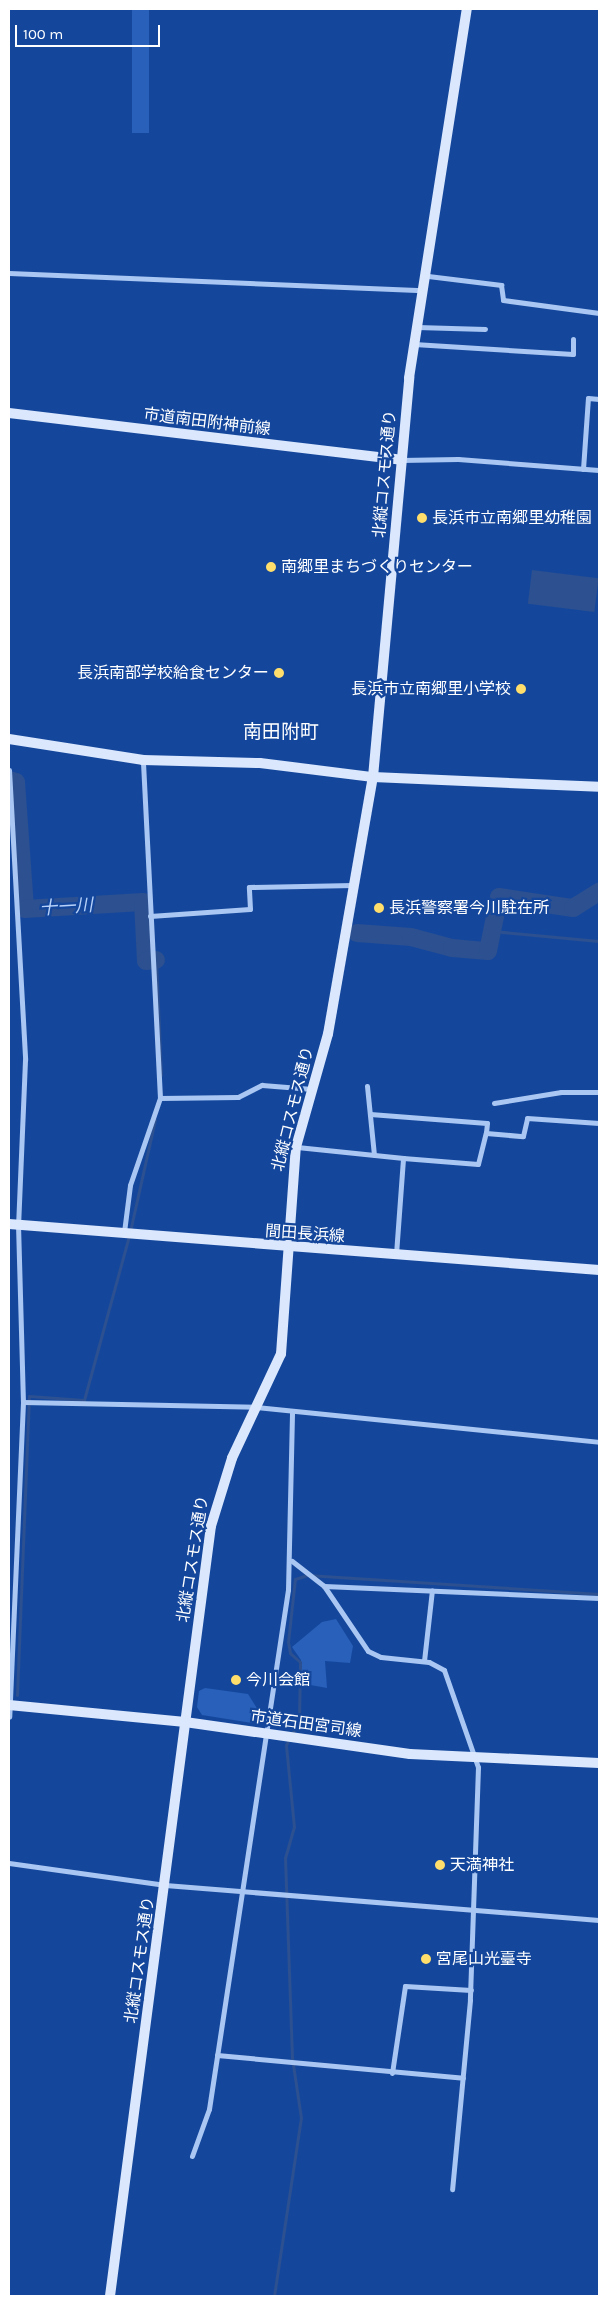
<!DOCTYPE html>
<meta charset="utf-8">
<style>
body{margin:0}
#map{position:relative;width:608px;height:2305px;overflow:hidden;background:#14479c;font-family:Karla,"Noto Sans JP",sans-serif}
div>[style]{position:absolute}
.green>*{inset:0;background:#2860ba;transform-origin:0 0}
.water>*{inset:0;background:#2c5090;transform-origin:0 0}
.stream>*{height:3px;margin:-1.5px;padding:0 1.5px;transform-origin:1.5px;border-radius:1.5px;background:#2c5090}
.river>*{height:18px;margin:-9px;padding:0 9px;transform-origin:9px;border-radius:9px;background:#2c5090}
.street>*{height:5px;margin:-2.5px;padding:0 2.5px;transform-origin:2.5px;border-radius:2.5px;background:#aac7f3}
.secondary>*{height:10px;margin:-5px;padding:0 5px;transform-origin:5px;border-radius:5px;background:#dae7fd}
.dots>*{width:14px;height:14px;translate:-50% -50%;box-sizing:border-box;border:2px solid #14479c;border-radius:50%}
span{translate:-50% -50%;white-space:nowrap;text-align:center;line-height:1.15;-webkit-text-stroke:4.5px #14479c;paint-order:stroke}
.street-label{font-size:16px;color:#fff}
.poi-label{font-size:16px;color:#fff}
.left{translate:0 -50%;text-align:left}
.right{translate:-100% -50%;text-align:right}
.water-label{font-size:18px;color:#b7d1f9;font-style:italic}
.quarter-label{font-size:19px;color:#fff}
.frame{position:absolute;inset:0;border:10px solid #fff;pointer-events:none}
.scale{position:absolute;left:15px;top:25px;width:145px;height:22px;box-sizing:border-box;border:2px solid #fff;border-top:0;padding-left:6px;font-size:15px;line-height:18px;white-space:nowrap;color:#fff;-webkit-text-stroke:4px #14479c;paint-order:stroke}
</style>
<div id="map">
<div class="green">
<i style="left:132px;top:9px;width:17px;height:124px"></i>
<i style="clip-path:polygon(336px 1619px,353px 1646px,350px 1663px,325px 1661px,327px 1688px,305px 1684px,299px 1680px,301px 1660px,292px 1647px,322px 1622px)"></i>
<i style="clip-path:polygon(205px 1688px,248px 1694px,258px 1710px,252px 1723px,202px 1715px,197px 1707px,199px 1691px)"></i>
</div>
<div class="water">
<i style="left:532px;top:570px;width:67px;height:34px;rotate:7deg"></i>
</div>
<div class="stream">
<i style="left:492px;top:931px;width:107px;rotate:5.3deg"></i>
<i style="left:156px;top:960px;width:115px;rotate:87.5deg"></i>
<i style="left:131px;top:1227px;width:110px;rotate:-77.4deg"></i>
<i style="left:17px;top:1695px;width:299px;rotate:-87.7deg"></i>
<i style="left:29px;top:1396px;width:55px;rotate:4.2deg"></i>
<i style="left:84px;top:1400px;width:170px;rotate:-74.7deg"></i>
<i style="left:274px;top:2296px;width:180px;rotate:-81.4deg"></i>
<i style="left:301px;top:2118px;width:61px;rotate:-98.5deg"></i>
<i style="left:292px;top:2058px;width:200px;rotate:-92deg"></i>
<i style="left:285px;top:1858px;width:32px;rotate:-74deg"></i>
<i style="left:294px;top:1827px;width:82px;rotate:-95.6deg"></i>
<i style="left:286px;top:1745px;width:27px;rotate:-62deg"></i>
<i style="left:299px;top:1721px;width:59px;rotate:-89deg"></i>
<i style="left:300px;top:1662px;width:13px;rotate:-138deg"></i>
<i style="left:290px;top:1653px;width:11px;rotate:-100deg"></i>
<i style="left:288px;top:1642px;width:63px;rotate:-83.7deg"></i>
<i style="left:295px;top:1579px;width:13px;rotate:-18deg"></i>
<i style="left:307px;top:1575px;width:293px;rotate:3.7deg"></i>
</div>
<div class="river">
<i style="left:9px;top:780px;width:7px;rotate:16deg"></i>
<i style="left:16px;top:782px;width:127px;rotate:85.9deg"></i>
<i style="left:25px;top:909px;width:118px;rotate:-3.4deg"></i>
<i style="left:143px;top:902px;width:59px;rotate:87.1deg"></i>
<i style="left:146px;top:961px;width:10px;rotate:-6deg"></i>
<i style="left:357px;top:933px;width:54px;rotate:4.2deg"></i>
<i style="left:411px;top:937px;width:42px;rotate:15deg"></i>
<i style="left:452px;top:948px;width:36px;rotate:5deg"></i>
<i style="left:488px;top:951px;width:55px;rotate:-78.5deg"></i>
<i style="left:499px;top:897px;width:75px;rotate:8.5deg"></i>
<i style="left:573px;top:908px;width:31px;rotate:-32deg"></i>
</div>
<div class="street">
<i style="left:9px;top:273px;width:414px;rotate:2.4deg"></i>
<i style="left:428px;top:276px;width:74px;rotate:7deg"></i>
<i style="left:501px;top:285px;width:15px;rotate:82deg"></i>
<i style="left:503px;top:300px;width:97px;rotate:7.7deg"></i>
<i style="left:417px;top:327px;width:68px;rotate:1.7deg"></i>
<i style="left:414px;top:344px;width:159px;rotate:3.6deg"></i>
<i style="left:573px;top:354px;width:15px;rotate:-90deg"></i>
<i style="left:401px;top:460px;width:57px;rotate:-1deg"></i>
<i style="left:458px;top:459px;width:141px;rotate:4.5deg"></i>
<i style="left:583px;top:469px;width:71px;rotate:-86deg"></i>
<i style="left:588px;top:398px;width:11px;rotate:5deg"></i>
<i style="left:9px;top:770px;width:290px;rotate:86.8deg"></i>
<i style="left:25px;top:1060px;width:164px;rotate:92.4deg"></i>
<i style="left:18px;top:1224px;width:178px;rotate:88.4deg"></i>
<i style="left:23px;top:1402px;width:315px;rotate:92.5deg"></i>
<i style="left:150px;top:916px;width:100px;rotate:-4deg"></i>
<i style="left:250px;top:909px;width:22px;rotate:-93deg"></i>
<i style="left:249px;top:887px;width:104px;rotate:-1.1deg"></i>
<i style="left:367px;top:1086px;width:69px;rotate:84.2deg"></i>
<i style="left:160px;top:1098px;width:78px;rotate:-0.7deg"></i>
<i style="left:238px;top:1097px;width:27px;rotate:-27deg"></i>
<i style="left:262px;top:1085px;width:50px;rotate:4.6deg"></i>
<i style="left:494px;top:1103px;width:68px;rotate:-9.3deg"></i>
<i style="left:561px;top:1092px;width:38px"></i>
<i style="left:370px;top:1114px;width:117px;rotate:4.4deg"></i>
<i style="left:487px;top:1123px;width:10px;rotate:96deg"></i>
<i style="left:297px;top:1147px;width:107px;rotate:5.9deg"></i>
<i style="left:124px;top:1232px;width:47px;rotate:-82.7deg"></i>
<i style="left:130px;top:1185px;width:92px;rotate:-71deg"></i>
<i style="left:160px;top:1098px;width:338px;rotate:-92.9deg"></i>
<i style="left:396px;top:1254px;width:96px;rotate:-85.8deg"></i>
<i style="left:403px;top:1158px;width:75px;rotate:4.6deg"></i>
<i style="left:478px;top:1164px;width:32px;rotate:-76deg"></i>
<i style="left:486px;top:1133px;width:37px;rotate:5deg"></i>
<i style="left:523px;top:1136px;width:18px;rotate:-77deg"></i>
<i style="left:527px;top:1118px;width:72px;rotate:4deg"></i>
<i style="left:23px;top:1402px;width:233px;rotate:1.2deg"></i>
<i style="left:256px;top:1407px;width:345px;rotate:5.8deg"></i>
<i style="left:292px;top:1561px;width:41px;rotate:38deg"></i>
<i style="left:324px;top:1586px;width:78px;rotate:55.9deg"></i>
<i style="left:368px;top:1651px;width:14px;rotate:25deg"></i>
<i style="left:381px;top:1657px;width:48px;rotate:5.9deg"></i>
<i style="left:429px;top:1662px;width:17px;rotate:28deg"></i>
<i style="left:444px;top:1670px;width:103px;rotate:70.7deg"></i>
<i style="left:478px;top:1767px;width:233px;rotate:92deg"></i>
<i style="left:470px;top:2000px;width:190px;rotate:95.4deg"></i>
<i style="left:324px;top:1586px;width:275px;rotate:2.5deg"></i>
<i style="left:424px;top:1661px;width:71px;rotate:-83.6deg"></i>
<i style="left:9px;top:1863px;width:158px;rotate:8deg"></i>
<i style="left:165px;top:1885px;width:435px;rotate:4.6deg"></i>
<i style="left:217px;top:2055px;width:247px;rotate:5.3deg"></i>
<i style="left:392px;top:2073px;width:88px;rotate:-81.5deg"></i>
<i style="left:405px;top:1986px;width:66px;rotate:3.5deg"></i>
<i style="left:192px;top:2156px;width:50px;rotate:-70.1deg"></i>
<i style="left:209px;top:2109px;width:525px;rotate:-81.35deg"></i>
<i style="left:288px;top:1590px;width:179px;rotate:-88.7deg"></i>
</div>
<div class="secondary">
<i style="left:9px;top:413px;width:395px;rotate:6.8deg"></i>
<i style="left:9px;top:739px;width:136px;rotate:8.9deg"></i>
<i style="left:143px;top:760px;width:117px;rotate:1.5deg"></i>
<i style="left:260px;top:763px;width:114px;rotate:7.1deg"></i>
<i style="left:373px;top:777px;width:226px;rotate:2.5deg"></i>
<i style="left:9px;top:1224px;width:592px;rotate:4.46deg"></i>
<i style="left:9px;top:1705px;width:177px;rotate:5.5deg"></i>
<i style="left:185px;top:1722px;width:227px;rotate:8.1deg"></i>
<i style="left:410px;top:1754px;width:189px;rotate:2.7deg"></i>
<i style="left:110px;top:2296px;width:777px;rotate:-82.53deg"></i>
<i style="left:211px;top:1526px;width:71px;rotate:-72.8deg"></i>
<i style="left:232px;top:1458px;width:115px;rotate:-64.8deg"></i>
<i style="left:281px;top:1354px;width:208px;rotate:-85.9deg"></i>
<i style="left:296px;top:1147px;width:117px;rotate:-74.2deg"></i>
<i style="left:328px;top:1034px;width:261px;rotate:-80.1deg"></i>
<i style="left:373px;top:777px;width:401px;rotate:-84.8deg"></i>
<i style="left:409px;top:378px;width:374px;rotate:-81.1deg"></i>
</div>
<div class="dots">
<i style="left:422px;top:518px;background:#ffde6c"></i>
<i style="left:271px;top:567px;background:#ffde6c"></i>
<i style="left:279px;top:673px;background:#ffde6c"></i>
<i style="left:521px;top:689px;background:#ffde6c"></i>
<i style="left:379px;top:908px;background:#ffde6c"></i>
<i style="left:236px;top:1680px;background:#ffde6c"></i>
<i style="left:440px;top:1865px;background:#ffde6c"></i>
<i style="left:426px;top:1959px;background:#ffde6c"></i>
</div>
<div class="street-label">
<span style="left:207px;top:422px;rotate:7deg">市道南田附神前線</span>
<span style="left:385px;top:474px;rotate:-85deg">北縦コスモス通り</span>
<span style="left:293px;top:1109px;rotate:-76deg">北縦コスモス通り</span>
<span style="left:305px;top:1234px;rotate:4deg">間田長浜線</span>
<span style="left:193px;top:1559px;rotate:-81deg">北縦コスモス通り</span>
<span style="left:306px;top:1724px;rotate:8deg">市道石田宮司線</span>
<span style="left:140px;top:1960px;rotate:-82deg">北縦コスモス通り</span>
</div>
<div class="poi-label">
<span class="left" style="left:432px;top:518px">長浜市立南郷里幼稚園</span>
<span class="left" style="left:281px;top:567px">南郷里まちづくりセンター</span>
<span class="right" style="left:269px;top:673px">長浜南部学校給食センター</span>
<span class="right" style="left:511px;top:689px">長浜市立南郷里小学校</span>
<span class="left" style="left:389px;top:908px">長浜警察署今川駐在所</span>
<span class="left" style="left:246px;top:1680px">今川会館</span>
<span class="left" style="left:450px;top:1865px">天満神社</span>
<span class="left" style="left:436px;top:1959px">宮尾山光臺寺</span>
</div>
<div class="water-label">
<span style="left:66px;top:907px;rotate:-4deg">十一川</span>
</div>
<div class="quarter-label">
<span style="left:281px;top:733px">南田附町</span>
</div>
<div class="frame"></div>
<div class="scale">100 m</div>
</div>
